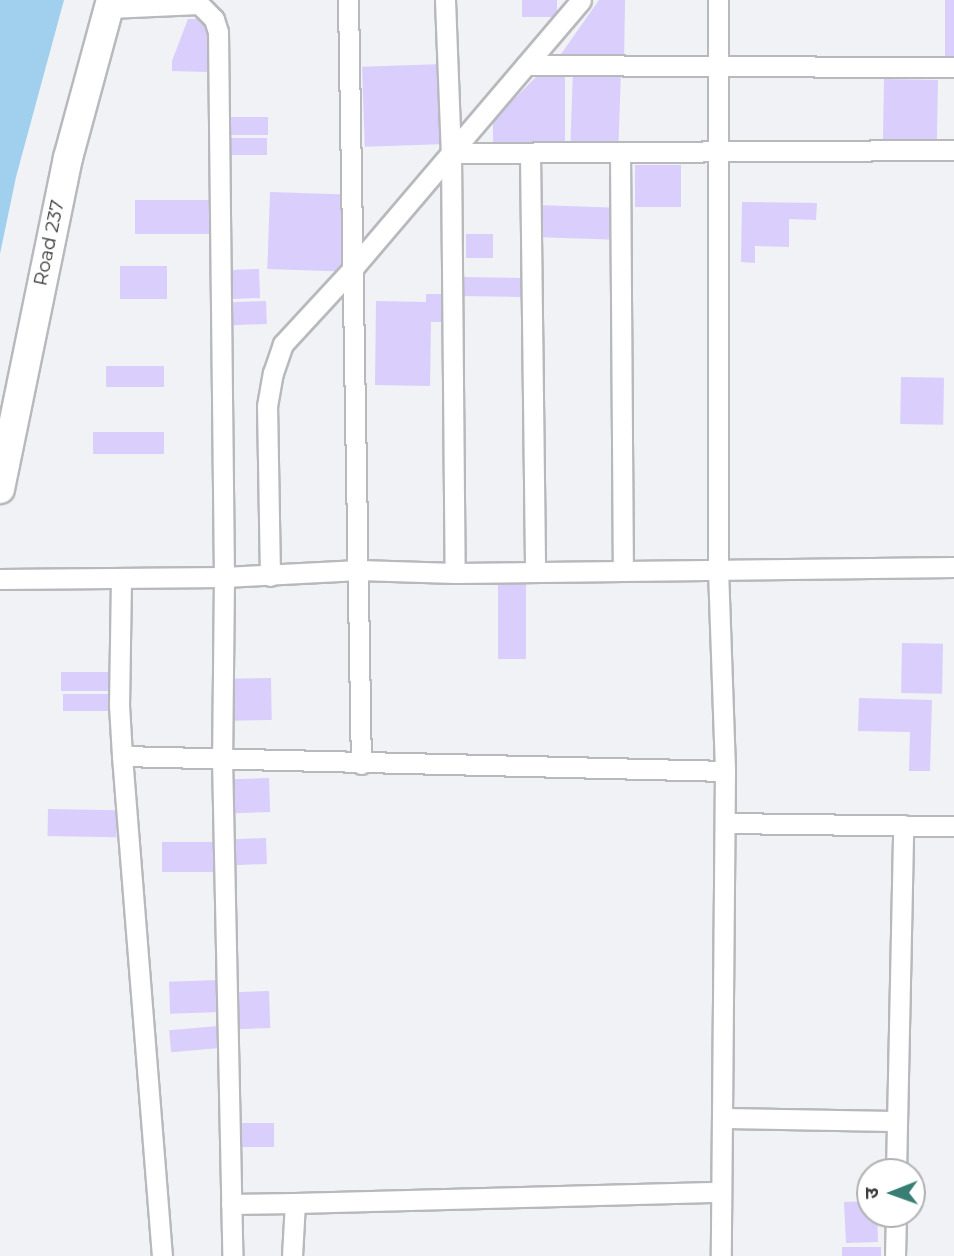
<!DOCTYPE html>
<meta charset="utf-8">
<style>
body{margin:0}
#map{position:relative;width:954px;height:1256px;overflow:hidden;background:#f0f2f5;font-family:Montserrat,"Noto Sans Devanagari",sans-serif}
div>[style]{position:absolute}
.water>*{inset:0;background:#a0d0ed}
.building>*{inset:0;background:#d9cefc;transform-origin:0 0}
.roads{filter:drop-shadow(2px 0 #b7b9bc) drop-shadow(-2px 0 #b7b9bc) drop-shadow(0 2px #b7b9bc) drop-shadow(0 -2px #b7b9bc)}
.street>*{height:19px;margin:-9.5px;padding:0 9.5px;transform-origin:9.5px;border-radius:9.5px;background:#fff}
.secondary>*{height:28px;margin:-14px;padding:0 14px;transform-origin:14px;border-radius:14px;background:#fff}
span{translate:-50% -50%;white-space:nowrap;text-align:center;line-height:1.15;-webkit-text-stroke:5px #fff;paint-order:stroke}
.street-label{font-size:19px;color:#3a3b3c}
.north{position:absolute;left:856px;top:1158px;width:70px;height:70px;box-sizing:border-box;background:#fff;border:2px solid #b0b1b1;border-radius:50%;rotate:269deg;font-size:19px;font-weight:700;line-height:28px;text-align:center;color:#3a3b3c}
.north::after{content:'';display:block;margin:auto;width:24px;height:32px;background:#397e74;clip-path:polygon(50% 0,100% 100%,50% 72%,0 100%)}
</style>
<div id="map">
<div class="water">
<i style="clip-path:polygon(0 0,64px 0,16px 177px,0 254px)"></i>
</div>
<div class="building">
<i style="left:522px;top:0;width:35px;height:17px"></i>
<i style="clip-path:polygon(599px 0,625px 0,624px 64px,554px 64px)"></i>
<i style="left:945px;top:0;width:9px;height:65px"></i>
<i style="clip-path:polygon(188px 19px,209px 19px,207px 72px,172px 71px,172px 61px)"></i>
<i style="left:444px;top:64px;width:80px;height:82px;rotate:88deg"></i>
<i style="clip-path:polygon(545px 68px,565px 68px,565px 144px,493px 144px,493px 120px)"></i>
<i style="left:573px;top:70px;width:48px;height:74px;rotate:2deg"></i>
<i style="left:884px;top:79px;width:54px;height:61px;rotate:1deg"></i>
<i style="left:268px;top:117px;width:18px;height:46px;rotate:90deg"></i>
<i style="left:225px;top:138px;width:42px;height:17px"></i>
<i style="left:635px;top:165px;width:46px;height:42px"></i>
<i style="left:270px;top:192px;width:75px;height:77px;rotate:2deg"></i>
<i style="left:135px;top:200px;width:77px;height:34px"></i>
<i style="clip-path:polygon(742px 202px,817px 203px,816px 220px,789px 219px,789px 247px,755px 246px,755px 263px,741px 262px)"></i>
<i style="left:535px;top:205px;width:75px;height:32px;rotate:2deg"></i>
<i style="left:466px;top:234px;width:27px;height:24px"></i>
<i style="left:167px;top:266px;width:33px;height:47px;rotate:90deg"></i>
<i style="left:259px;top:269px;width:29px;height:35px;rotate:88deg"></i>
<i style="left:462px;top:277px;width:66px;height:19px;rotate:1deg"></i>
<i style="clip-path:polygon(426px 294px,447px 294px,446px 322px,431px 322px,430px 386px,375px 385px,376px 301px,426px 302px)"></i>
<i style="left:266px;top:301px;width:23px;height:43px;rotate:88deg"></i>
<i style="left:106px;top:366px;width:58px;height:21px"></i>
<i style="left:901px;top:377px;width:43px;height:47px;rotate:1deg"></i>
<i style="left:93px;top:432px;width:71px;height:22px"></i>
<i style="left:498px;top:581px;width:28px;height:78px"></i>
<i style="left:902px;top:643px;width:41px;height:50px;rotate:1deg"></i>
<i style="left:118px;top:672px;width:19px;height:57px;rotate:90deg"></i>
<i style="left:271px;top:678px;width:42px;height:43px;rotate:89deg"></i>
<i style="left:63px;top:694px;width:52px;height:17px"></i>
<i style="clip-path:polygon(859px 698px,932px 700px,930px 771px,909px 771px,910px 732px,858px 731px)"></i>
<i style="left:269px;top:778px;width:34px;height:36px;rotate:88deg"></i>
<i style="left:48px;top:809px;width:69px;height:27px;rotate:1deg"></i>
<i style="left:266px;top:838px;width:26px;height:33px;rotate:88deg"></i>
<i style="left:218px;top:842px;width:30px;height:56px;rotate:90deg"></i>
<i style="left:218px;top:980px;width:32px;height:49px;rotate:88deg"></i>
<i style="left:269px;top:991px;width:37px;height:34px;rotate:88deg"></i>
<i style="left:218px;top:1026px;width:22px;height:49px;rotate:85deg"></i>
<i style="left:239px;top:1123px;width:35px;height:24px"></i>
<i style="clip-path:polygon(870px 1201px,870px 1214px,877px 1214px,878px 1242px,846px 1243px,844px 1202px)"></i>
<i style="left:881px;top:1247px;width:9px;height:39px;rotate:90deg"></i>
</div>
<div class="roads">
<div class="street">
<i style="left:348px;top:0;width:764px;rotate:89.03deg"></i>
<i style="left:445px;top:0;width:153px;rotate:87.8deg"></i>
<i style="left:451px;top:153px;width:420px;rotate:89.5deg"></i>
<i style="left:718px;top:0;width:569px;rotate:90deg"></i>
<i style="left:718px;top:569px;width:202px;rotate:88deg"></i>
<i style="left:725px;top:771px;width:485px;rotate:90.5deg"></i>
<i style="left:109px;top:8px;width:90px;rotate:-2.5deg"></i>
<i style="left:199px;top:4px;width:21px;rotate:45deg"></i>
<i style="left:214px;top:19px;width:14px;rotate:73deg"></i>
<i style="left:218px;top:32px;width:545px;rotate:89.37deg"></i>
<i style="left:224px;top:577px;width:181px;rotate:90.6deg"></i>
<i style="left:222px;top:758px;width:498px;rotate:88.8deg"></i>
<i style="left:526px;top:65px;width:428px;rotate:0.3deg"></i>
<i style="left:620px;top:152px;width:419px;rotate:89.6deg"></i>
<i style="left:451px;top:153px;width:503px;rotate:-0.34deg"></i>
<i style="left:530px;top:153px;width:419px;rotate:89.3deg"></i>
<i style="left:270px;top:576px;width:170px;rotate:-91deg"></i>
<i style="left:267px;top:406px;width:34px;rotate:-80deg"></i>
<i style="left:273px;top:373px;width:31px;rotate:-71deg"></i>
<i style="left:283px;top:344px;width:105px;rotate:-47.3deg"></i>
<i style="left:354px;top:267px;width:350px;rotate:-49.6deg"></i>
<i style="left:0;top:579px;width:224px;rotate:-0.5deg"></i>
<i style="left:224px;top:577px;width:135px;rotate:-3deg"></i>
<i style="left:359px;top:570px;width:96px;rotate:1.8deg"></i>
<i style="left:455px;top:573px;width:499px;rotate:-0.7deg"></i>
<i style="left:121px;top:579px;width:126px;rotate:90.9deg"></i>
<i style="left:119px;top:705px;width:51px;rotate:86.6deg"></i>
<i style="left:122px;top:756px;width:502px;rotate:85.43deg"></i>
<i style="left:122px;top:756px;width:603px;rotate:1.42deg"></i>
<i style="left:725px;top:823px;width:229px;rotate:0.8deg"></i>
<i style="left:722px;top:1118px;width:175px;rotate:1deg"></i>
<i style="left:896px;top:1172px;width:347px;rotate:-88.8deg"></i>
<i style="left:231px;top:1204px;width:64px;rotate:-0.9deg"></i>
<i style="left:292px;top:1256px;width:53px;rotate:-86.8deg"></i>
<i style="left:295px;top:1203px;width:426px;rotate:-1.5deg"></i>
<i style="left:895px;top:1256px;width:42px;rotate:-88.6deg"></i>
</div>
<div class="secondary">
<i style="left:0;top:489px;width:338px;rotate:-78.4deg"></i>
<i style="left:68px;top:158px;width:164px;rotate:-74.8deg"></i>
</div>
</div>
<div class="street-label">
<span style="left:49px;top:243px;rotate:-78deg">Road 237</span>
</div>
<div class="north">उ</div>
</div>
